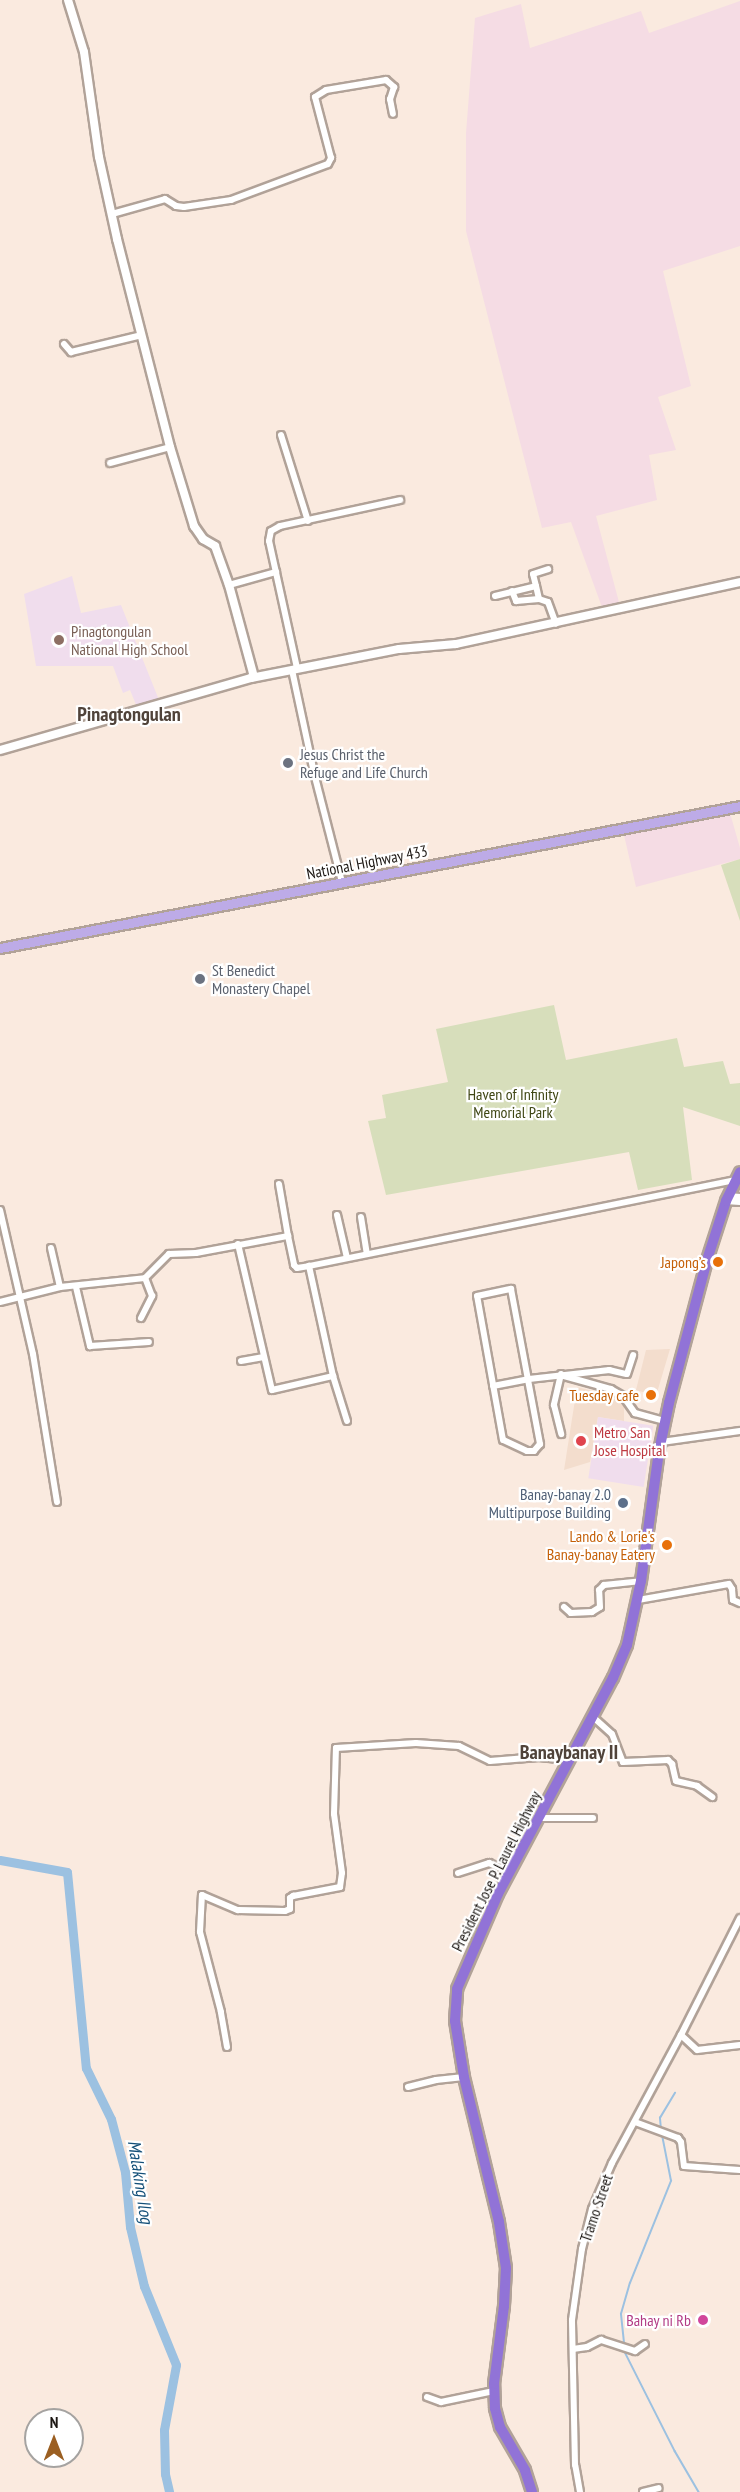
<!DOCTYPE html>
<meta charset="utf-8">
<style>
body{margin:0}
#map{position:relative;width:740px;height:2492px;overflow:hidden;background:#faeadf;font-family:"PT Sans Narrow",sans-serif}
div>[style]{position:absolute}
.built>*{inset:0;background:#f3ddcd}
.industrial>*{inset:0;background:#f5dce4}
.education>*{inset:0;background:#f0dded;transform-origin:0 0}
.green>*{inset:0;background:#d7debb}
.stream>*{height:1.5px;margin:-0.75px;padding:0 0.75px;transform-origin:0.75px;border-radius:0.75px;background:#9cc1e1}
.river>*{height:9px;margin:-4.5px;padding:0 4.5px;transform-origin:4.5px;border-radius:4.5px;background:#9cc1e1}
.roads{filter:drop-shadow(2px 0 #b1a298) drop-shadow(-2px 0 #b1a298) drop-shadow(0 2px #b1a298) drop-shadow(0 -2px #b1a298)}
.street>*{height:6px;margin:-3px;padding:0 3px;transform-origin:3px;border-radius:3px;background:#fff}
.secondary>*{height:8px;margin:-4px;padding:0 4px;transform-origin:4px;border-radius:4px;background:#fff}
.primary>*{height:9px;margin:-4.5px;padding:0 4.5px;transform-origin:4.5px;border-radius:4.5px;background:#bdabe7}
.highway>*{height:10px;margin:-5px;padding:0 5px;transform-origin:5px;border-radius:5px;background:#9173d7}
.dots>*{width:16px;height:16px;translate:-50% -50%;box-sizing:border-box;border:3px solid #fff;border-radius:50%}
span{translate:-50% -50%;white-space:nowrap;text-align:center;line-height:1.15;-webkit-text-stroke:4.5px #fff;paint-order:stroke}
.education-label{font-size:16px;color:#785e54}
.left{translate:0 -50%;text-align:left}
.worship-label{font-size:16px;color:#5b616d}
.street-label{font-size:16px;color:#1d1814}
.park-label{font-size:16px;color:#404715}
.food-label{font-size:16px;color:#c56008}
.right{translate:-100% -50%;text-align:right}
.health-label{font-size:16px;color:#be3a42}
.service-label{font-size:16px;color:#4e5e75}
.hotel-label{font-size:16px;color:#b23c85}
.water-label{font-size:18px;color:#134f78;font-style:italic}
.quarter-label{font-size:20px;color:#50433a;font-weight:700}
.north{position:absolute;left:24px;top:2408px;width:60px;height:60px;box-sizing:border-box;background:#fff;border:2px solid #a5a3a1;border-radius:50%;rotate:0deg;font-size:16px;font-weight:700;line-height:24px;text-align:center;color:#1d1814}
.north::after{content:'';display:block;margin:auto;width:21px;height:27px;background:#9b5f22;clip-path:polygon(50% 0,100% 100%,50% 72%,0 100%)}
</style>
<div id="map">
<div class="built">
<i style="clip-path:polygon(670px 1349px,656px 1396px,636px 1390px,646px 1350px)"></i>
<i style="clip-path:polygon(577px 1387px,624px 1399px,624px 1421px,598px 1417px,590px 1462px,564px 1470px)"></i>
</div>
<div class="industrial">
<i style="clip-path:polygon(740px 1px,740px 246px,663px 271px,691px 386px,658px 397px,676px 450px,649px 455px,657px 500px,596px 516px,620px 606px,603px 610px,571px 522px,542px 528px,466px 231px,466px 133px,475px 18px,521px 4px,530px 48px,641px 11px,649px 33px)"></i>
<i style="clip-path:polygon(730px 813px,740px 848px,740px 859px,636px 887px,624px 835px)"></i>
</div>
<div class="education">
<i style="clip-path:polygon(72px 576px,81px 613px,121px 605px,159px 700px,137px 707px,130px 690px,123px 693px,113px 666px,36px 666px,24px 594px)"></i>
<i style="left:598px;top:1417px;width:56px;height:62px;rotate:9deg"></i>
</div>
<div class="green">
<i style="clip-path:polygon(740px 859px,740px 921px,721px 865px)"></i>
<i style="clip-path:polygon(554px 1005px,566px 1060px,677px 1038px,684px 1067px,723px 1061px,730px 1084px,740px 1083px,740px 1126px,683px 1107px,692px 1180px,638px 1190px,629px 1152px,386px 1195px,368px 1121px,386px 1118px,382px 1095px,448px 1082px,436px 1029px)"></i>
</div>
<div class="stream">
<i style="left:661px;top:2130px;width:12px;rotate:-95deg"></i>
<i style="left:660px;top:2118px;width:29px;rotate:-59deg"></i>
<i style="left:624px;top:2343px;width:29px;rotate:-96deg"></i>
<i style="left:621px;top:2314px;width:32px;rotate:-74deg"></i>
<i style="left:630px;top:2283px;width:110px;rotate:-68.1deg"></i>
<i style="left:671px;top:2181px;width:47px;rotate:-101.1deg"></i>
<i style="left:625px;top:2352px;width:111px;rotate:63.2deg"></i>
<i style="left:675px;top:2451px;width:48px;rotate:59.7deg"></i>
</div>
<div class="river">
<i style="left:0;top:1860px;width:68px;rotate:10.2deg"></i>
<i style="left:67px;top:1872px;width:197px;rotate:84.5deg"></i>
<i style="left:86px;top:2068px;width:57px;rotate:63.9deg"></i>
<i style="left:111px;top:2119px;width:55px;rotate:75.2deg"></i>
<i style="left:125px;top:2172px;width:55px;rotate:84.8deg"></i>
<i style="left:130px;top:2227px;width:61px;rotate:76.7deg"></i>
<i style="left:144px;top:2286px;width:85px;rotate:67.9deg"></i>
<i style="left:176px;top:2365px;width:66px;rotate:100.5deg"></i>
<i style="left:164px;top:2430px;width:44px;rotate:88.7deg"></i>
<i style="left:165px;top:2474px;width:18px;rotate:77deg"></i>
</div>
<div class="roads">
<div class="street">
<i style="left:112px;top:214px;width:55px;rotate:-15.8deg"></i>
<i style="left:165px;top:199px;width:13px;rotate:32deg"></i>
<i style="left:176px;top:206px;width:8px;rotate:7deg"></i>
<i style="left:184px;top:207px;width:48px;rotate:-8.5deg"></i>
<i style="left:231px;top:200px;width:103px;rotate:-20.4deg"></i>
<i style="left:328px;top:164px;width:7px;rotate:-63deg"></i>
<i style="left:331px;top:158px;width:63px;rotate:-104.7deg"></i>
<i style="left:315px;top:97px;width:13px;rotate:-32deg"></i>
<i style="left:326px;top:90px;width:61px;rotate:-9.5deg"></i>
<i style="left:386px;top:80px;width:11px;rotate:41deg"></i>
<i style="left:394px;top:87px;width:13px;rotate:108deg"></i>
<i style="left:390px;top:99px;width:15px;rotate:79deg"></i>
<i style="left:64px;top:344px;width:11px;rotate:49deg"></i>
<i style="left:71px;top:352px;width:73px;rotate:-13.5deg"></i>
<i style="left:281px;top:435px;width:90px;rotate:72.6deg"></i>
<i style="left:110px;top:463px;width:62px;rotate:-14.9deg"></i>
<i style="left:229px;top:585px;width:49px;rotate:-15.5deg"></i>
<i style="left:536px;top:586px;width:12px;rotate:-104deg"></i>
<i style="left:533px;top:574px;width:16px;rotate:-18deg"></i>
<i style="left:512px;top:591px;width:11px;rotate:68deg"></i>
<i style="left:516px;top:601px;width:23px;rotate:-5deg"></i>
<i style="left:539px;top:599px;width:9px;rotate:18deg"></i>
<i style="left:548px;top:602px;width:23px;rotate:70deg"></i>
<i style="left:495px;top:596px;width:42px;rotate:-13.7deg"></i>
<i style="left:536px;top:586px;width:13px;rotate:77deg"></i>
<i style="left:297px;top:668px;width:130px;rotate:-102.4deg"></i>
<i style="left:269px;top:541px;width:10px;rotate:-79deg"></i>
<i style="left:271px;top:531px;width:10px;rotate:-29deg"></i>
<i style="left:280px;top:526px;width:123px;rotate:-12.2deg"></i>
<i style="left:292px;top:670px;width:109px;rotate:77.9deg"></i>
<i style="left:315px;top:777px;width:108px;rotate:75.6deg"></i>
<i style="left:279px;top:1184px;width:53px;rotate:80.2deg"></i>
<i style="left:728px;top:1196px;width:12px;rotate:5deg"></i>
<i style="left:726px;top:1201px;width:14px;rotate:4deg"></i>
<i style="left:0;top:1210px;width:148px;rotate:77.1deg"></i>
<i style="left:33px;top:1354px;width:150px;rotate:80.8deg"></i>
<i style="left:337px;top:1215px;width:44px;rotate:76.9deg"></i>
<i style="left:361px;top:1217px;width:37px;rotate:81deg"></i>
<i style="left:238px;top:1244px;width:150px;rotate:76.9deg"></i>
<i style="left:272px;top:1390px;width:63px;rotate:-12.9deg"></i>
<i style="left:333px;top:1376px;width:113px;rotate:-102.3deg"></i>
<i style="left:309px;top:1266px;width:435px;rotate:-11.4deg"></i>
<i style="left:51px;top:1248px;width:40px;rotate:77deg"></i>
<i style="left:76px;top:1287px;width:61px;rotate:76.7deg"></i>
<i style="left:90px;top:1346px;width:59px;rotate:-3.9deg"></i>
<i style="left:511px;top:1289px;width:158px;rotate:79.4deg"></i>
<i style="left:540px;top:1444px;width:9px;rotate:131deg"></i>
<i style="left:534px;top:1451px;width:7px;rotate:180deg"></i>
<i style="left:527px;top:1451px;width:26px;rotate:-155deg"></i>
<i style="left:503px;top:1440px;width:146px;rotate:-100.2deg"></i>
<i style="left:477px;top:1296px;width:35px;rotate:-12deg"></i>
<i style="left:0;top:1302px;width:62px;rotate:-14deg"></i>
<i style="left:60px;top:1287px;width:85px;rotate:-6deg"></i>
<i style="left:145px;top:1278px;width:34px;rotate:-45deg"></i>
<i style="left:169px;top:1254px;width:27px;rotate:-2deg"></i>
<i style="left:196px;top:1253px;width:94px;rotate:-10.5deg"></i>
<i style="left:288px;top:1236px;width:30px;rotate:78deg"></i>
<i style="left:294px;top:1265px;width:4px;rotate:45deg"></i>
<i style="left:297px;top:1268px;width:12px;rotate:-9deg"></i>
<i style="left:141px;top:1318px;width:25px;rotate:-63deg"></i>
<i style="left:152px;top:1296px;width:19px;rotate:-111deg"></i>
<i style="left:241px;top:1361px;width:23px;rotate:-10deg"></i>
<i style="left:561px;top:1374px;width:32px;rotate:103deg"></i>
<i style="left:554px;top:1405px;width:30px;rotate:76deg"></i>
<i style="left:333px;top:1376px;width:47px;rotate:72.7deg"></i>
<i style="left:564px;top:1376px;width:49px;rotate:15.5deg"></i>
<i style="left:611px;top:1389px;width:14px;rotate:30deg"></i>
<i style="left:623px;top:1396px;width:21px;rotate:55deg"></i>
<i style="left:635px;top:1413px;width:31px;rotate:15deg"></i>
<i style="left:493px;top:1386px;width:37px;rotate:-11deg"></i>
<i style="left:529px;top:1379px;width:81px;rotate:-6.4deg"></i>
<i style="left:609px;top:1370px;width:18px;rotate:13deg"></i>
<i style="left:627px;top:1374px;width:20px;rotate:-72deg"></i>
<i style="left:661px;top:1442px;width:80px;rotate:-7.9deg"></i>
<i style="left:638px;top:1600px;width:92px;rotate:-10deg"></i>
<i style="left:729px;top:1584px;width:6px;rotate:59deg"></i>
<i style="left:732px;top:1589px;width:11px;rotate:85deg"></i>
<i style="left:733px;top:1600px;width:8px;rotate:23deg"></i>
<i style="left:564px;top:1607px;width:9px;rotate:41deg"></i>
<i style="left:571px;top:1613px;width:21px;rotate:-3deg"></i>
<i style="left:592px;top:1612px;width:9px;rotate:-32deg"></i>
<i style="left:600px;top:1607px;width:17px;rotate:-93deg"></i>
<i style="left:599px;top:1590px;width:7px;rotate:-45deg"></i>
<i style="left:604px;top:1585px;width:37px;rotate:-6deg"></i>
<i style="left:593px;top:1717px;width:25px;rotate:42deg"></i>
<i style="left:612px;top:1734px;width:30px;rotate:69deg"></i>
<i style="left:623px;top:1762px;width:45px;rotate:-2.5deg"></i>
<i style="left:668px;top:1760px;width:6px;rotate:45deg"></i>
<i style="left:672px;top:1764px;width:17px;rotate:77deg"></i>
<i style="left:676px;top:1781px;width:22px;rotate:13deg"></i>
<i style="left:697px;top:1786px;width:19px;rotate:36deg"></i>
<i style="left:539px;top:1818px;width:54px"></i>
<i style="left:458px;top:1873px;width:33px;rotate:-18deg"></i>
<i style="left:489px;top:1863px;width:22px;rotate:24deg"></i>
<i style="left:681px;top:2035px;width:22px;rotate:43deg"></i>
<i style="left:697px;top:2050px;width:43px;rotate:-6.6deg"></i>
<i style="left:227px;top:2047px;width:36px;rotate:-100deg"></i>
<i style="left:221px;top:2012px;width:83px;rotate:-104.7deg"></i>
<i style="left:200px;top:1932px;width:37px;rotate:-87deg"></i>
<i style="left:202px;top:1895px;width:39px;rotate:23deg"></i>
<i style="left:238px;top:1910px;width:47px;rotate:1.2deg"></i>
<i style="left:285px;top:1911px;width:5px;rotate:-22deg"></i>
<i style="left:290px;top:1909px;width:11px;rotate:-90deg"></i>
<i style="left:290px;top:1898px;width:4px;rotate:-34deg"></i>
<i style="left:293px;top:1896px;width:48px;rotate:-10.8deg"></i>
<i style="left:340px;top:1887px;width:14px;rotate:-82deg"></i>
<i style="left:342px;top:1873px;width:60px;rotate:-97.7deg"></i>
<i style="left:334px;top:1814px;width:66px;rotate:-88.3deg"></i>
<i style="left:336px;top:1748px;width:80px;rotate:-3.6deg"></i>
<i style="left:416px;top:1743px;width:43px;rotate:4deg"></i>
<i style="left:459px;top:1746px;width:34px;rotate:26deg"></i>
<i style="left:490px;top:1761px;width:49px;rotate:-4.7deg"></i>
<i style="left:539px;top:1757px;width:30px;rotate:6deg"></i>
<i style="left:408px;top:2087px;width:29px;rotate:-14deg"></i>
<i style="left:436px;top:2080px;width:28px;rotate:-6deg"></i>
<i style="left:635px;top:2122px;width:46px;rotate:20.4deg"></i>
<i style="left:678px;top:2138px;width:5px;rotate:53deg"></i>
<i style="left:681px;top:2142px;width:24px;rotate:83deg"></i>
<i style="left:684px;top:2166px;width:56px;rotate:4.1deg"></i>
<i style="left:573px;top:2349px;width:14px;rotate:-8deg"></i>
<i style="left:587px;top:2347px;width:16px;rotate:-27deg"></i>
<i style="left:601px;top:2340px;width:36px;rotate:18deg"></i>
<i style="left:635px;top:2351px;width:12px;rotate:-35deg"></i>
<i style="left:427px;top:2397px;width:15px;rotate:20deg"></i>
<i style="left:441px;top:2402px;width:54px;rotate:-11.7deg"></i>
<i style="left:580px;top:2492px;width:27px;rotate:-100deg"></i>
<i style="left:575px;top:2465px;width:145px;rotate:-91.2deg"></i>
<i style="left:572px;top:2320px;width:72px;rotate:-82deg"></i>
<i style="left:582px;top:2249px;width:41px;rotate:-76deg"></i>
<i style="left:592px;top:2209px;width:50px;rotate:-66.5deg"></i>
<i style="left:612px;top:2163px;width:145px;rotate:-61.7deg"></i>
<i style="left:681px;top:2035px;width:131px;rotate:-63.2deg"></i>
<i style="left:643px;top:2492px;width:16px;rotate:-14deg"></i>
</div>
<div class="secondary">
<i style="left:68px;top:0;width:54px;rotate:72.9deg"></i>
<i style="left:84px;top:52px;width:106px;rotate:81.9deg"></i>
<i style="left:99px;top:157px;width:84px;rotate:77.6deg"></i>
<i style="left:117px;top:239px;width:215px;rotate:75.7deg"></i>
<i style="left:170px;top:447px;width:83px;rotate:73.1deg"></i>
<i style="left:194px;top:526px;width:16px;rotate:55deg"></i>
<i style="left:203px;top:539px;width:14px;rotate:30deg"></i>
<i style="left:215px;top:546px;width:41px;rotate:70.3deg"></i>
<i style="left:229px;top:585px;width:95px;rotate:74.8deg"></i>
<i style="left:0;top:750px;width:261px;rotate:-16deg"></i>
<i style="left:251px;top:678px;width:151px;rotate:-11.1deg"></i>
<i style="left:399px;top:649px;width:57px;rotate:-5deg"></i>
<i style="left:456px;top:644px;width:291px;rotate:-12.3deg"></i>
</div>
<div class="primary">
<i style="left:0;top:948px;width:754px;rotate:-10.86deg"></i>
</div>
<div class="highway">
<i style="left:532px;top:2492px;width:23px;rotate:-108deg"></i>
<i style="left:525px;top:2470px;width:50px;rotate:-120.2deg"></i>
<i style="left:500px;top:2427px;width:20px;rotate:-105deg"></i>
<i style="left:495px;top:2408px;width:24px;rotate:-92deg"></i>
<i style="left:494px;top:2384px;width:79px;rotate:-82.7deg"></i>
<i style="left:504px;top:2306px;width:38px;rotate:-87deg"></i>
<i style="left:506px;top:2268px;width:47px;rotate:-98.7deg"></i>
<i style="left:499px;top:2222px;width:149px;rotate:-103.6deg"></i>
<i style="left:464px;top:2077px;width:57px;rotate:-99.1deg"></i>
<i style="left:455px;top:2021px;width:32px;rotate:-86deg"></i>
<i style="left:457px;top:1989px;width:103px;rotate:-66.7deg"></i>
<i style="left:498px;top:1894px;width:245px;rotate:-62deg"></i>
<i style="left:613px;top:1678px;width:36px;rotate:-67deg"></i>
<i style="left:627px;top:1645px;width:66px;rotate:-77.7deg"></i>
<i style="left:641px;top:1581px;width:131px;rotate:-82.1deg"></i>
<i style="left:659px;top:1451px;width:49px;rotate:-78.2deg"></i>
<i style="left:669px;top:1403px;width:148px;rotate:-75.1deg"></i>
<i style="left:707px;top:1260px;width:62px;rotate:-72.1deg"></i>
<i style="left:726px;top:1201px;width:32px;rotate:-64deg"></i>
</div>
</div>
<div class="dots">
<i style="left:59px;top:640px;background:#8d6e63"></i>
<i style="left:288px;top:763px;background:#6b7280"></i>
<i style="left:200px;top:979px;background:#6b7280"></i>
<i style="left:718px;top:1262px;background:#e8710a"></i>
<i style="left:651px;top:1395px;background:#e8710a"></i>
<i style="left:581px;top:1441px;background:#e0444e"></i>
<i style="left:623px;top:1503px;background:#5c6f8a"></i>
<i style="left:667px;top:1545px;background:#e8710a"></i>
<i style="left:703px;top:2320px;background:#d1479c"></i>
</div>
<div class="education-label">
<span class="left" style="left:71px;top:640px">Pinagtongulan<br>National High School</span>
</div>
<div class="worship-label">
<span class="left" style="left:300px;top:763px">Jesus Christ the<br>Refuge and Life Church</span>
<span class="left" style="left:212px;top:979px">St Benedict<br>Monastery Chapel</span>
</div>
<div class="street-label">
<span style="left:367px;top:862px;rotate:-11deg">National Highway 433</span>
<span style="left:496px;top:1871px;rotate:-63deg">President Jose P. Laurel Highway</span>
<span style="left:596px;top:2208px;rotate:-71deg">Tramo Street</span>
</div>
<div class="park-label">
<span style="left:513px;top:1103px">Haven of Infinity<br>Memorial Park</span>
</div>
<div class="food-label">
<span class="right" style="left:706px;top:1262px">Japong’s</span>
<span class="right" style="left:639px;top:1395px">Tuesday cafe</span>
<span class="right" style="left:655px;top:1545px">Lando &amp; Lorie's<br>Banay-banay Eatery</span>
</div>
<div class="health-label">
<span class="left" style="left:594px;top:1441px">Metro San<br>Jose Hospital</span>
</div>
<div class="service-label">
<span class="right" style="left:611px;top:1503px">Banay-banay 2.0<br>Multipurpose Building</span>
</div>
<div class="hotel-label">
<span class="right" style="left:691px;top:2320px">Bahay ni Rb</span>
</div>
<div class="water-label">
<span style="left:140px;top:2182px;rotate:81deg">Malaking Ilog</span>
</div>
<div class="quarter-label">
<span style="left:129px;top:714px">Pinagtongulan</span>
<span style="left:569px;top:1752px">Banaybanay II</span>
</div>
<div class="north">N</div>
</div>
